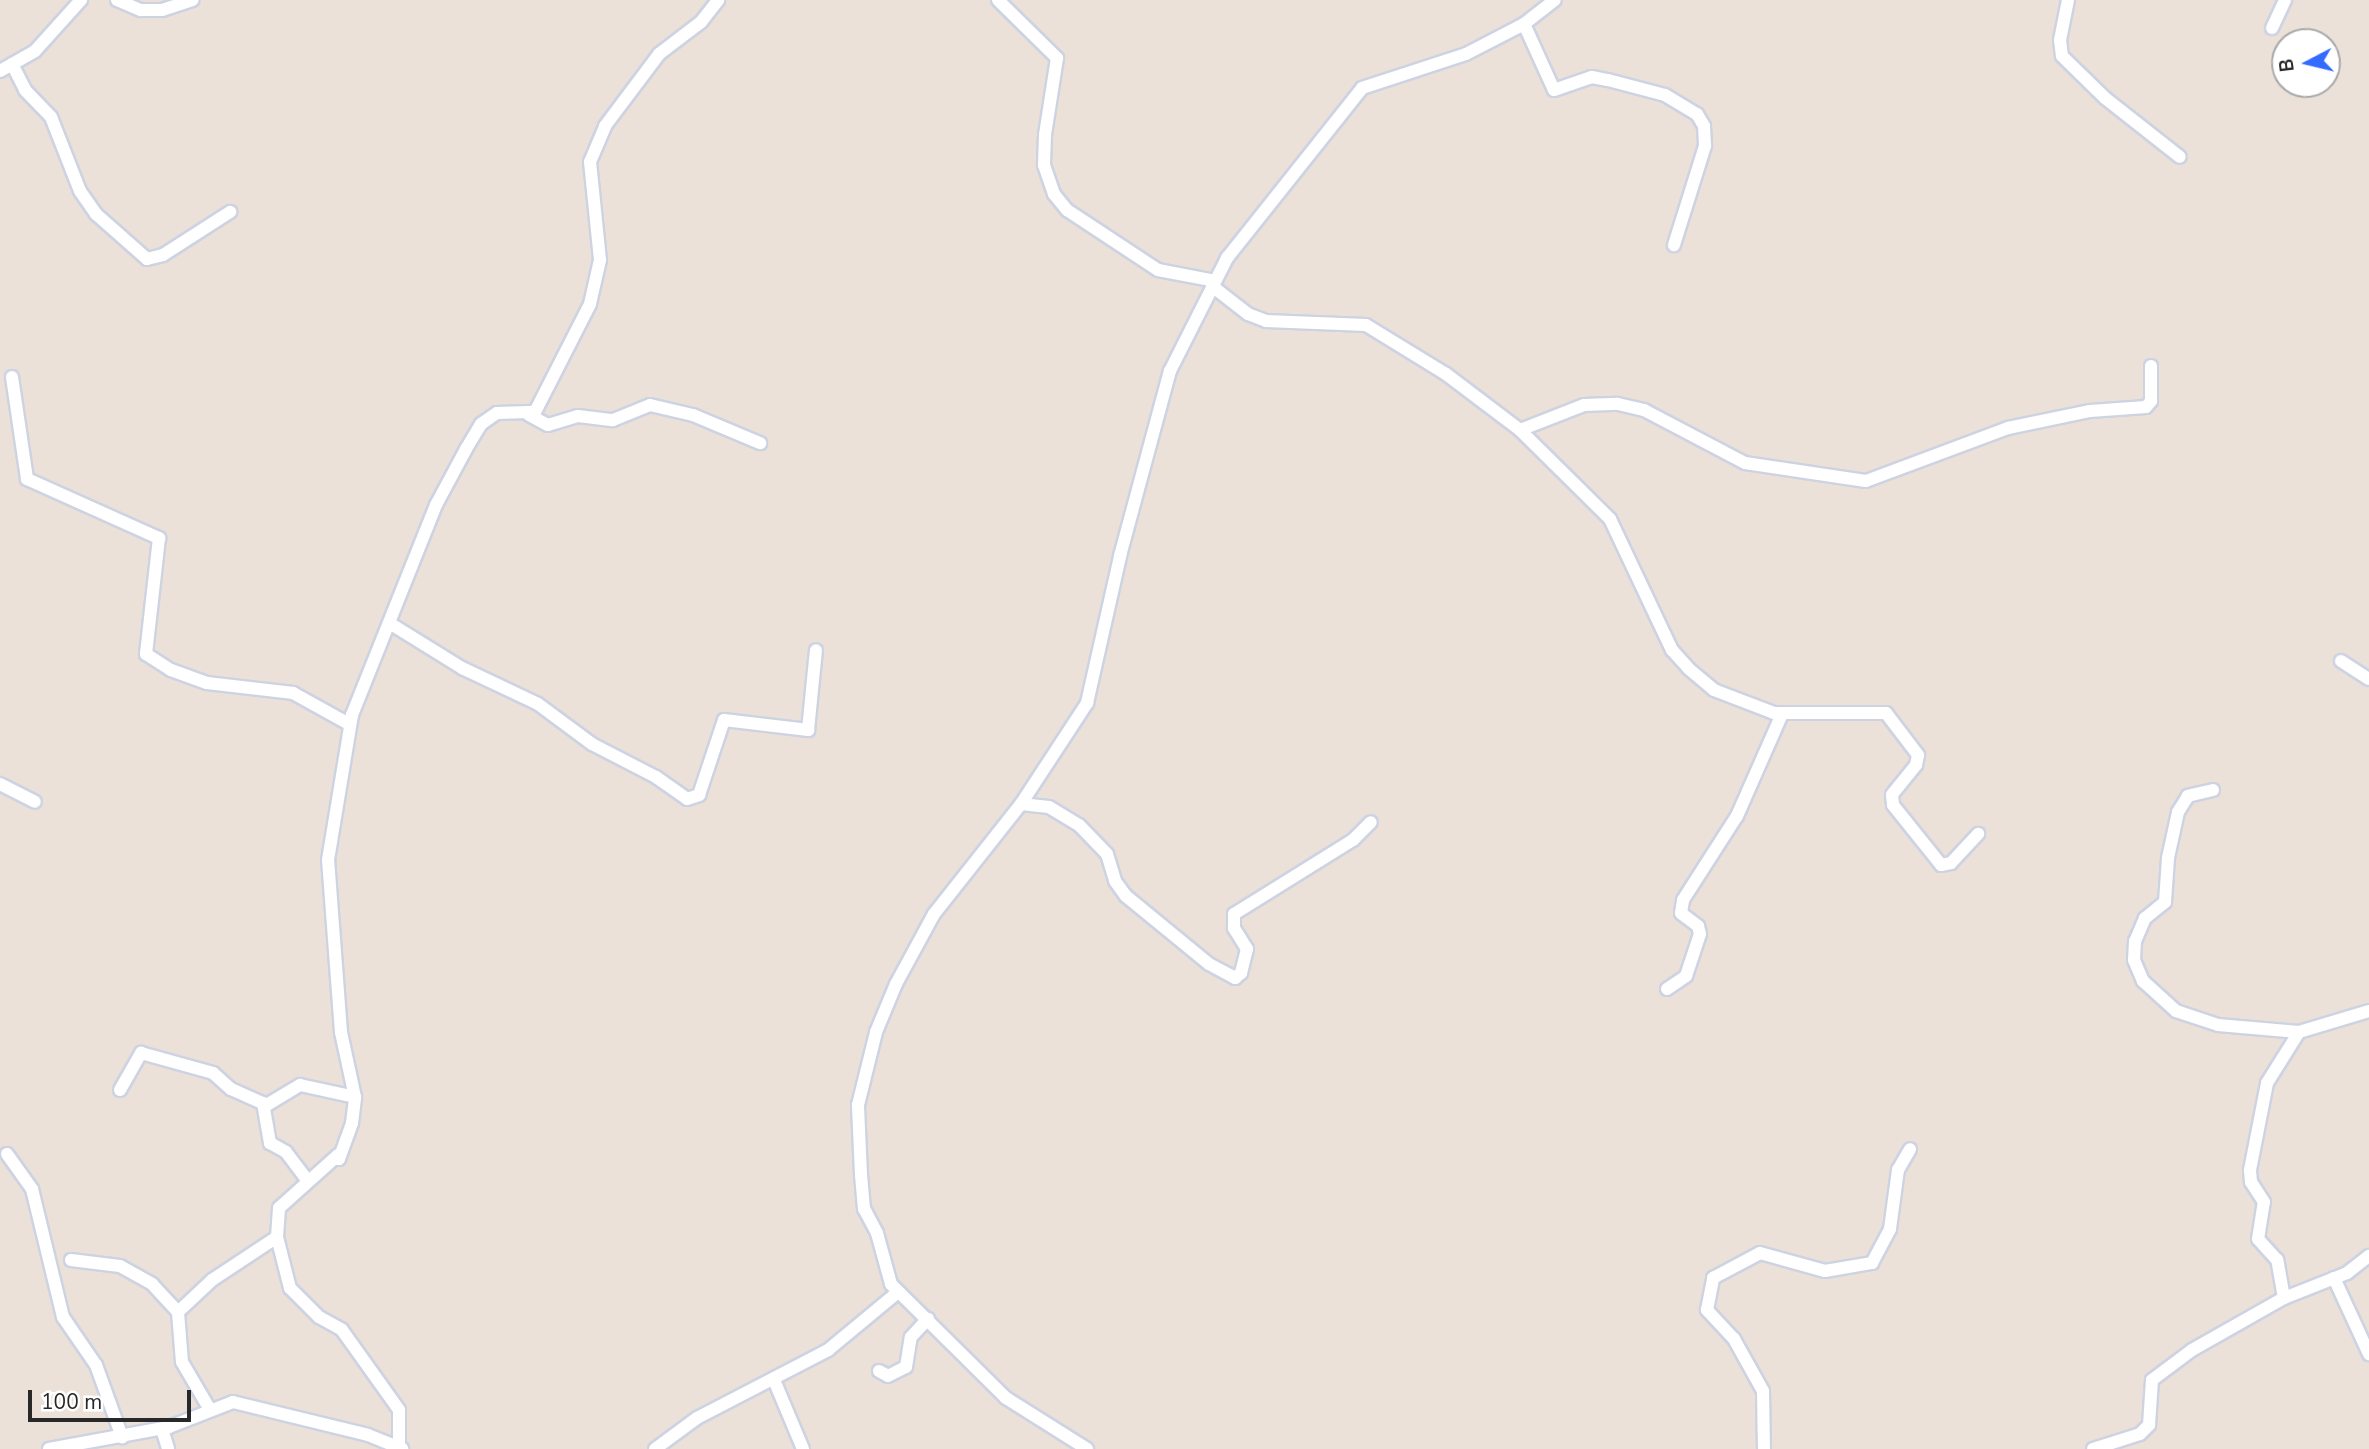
<!DOCTYPE html>
<style>
body{margin:0}
#map{position:relative;width:2369px;height:1449px;overflow:hidden;background:#ebe1d8;font-family:"Nunito Sans",sans-serif}
div>[style]{position:absolute}
.roads{filter:drop-shadow(2px 0 #ced3e2) drop-shadow(-2px 0 #ced3e2) drop-shadow(0 2px #ced3e2) drop-shadow(0 -2px #ced3e2)}
.minor>*{height:12px;margin:-6px;padding:0 6px;transform-origin:6px;border-radius:6px;background:#fff}
span{translate:-50% -50%;white-space:nowrap;text-align:center;line-height:1.15;-webkit-text-stroke:5px #fff;paint-order:stroke}
.north{position:absolute;left:2271px;top:28px;width:70px;height:70px;box-sizing:border-box;background:#fff;border:2px solid #a9a9a9;border-radius:50%;rotate:263deg;font-size:19px;font-weight:700;line-height:28px;text-align:center;color:#282828}
.north::after{content:'';display:block;margin:auto;width:24px;height:32px;background:#326bfe;clip-path:polygon(50% 0,100% 100%,50% 72%,0 100%)}
.scale{position:absolute;left:28px;top:1390px;width:163px;height:32px;box-sizing:border-box;border:4px solid #282828;border-top:0;padding-left:9px;font-size:21px;line-height:24px;white-space:nowrap;color:#282828;-webkit-text-stroke:5px #fff;paint-order:stroke}
</style>
<div id="map">
<div class="roads">
<div class="minor">
<i style="left:117px;top:0;width:26px;rotate:23deg"></i>
<i style="left:141px;top:10px;width:21px"></i>
<i style="left:162px;top:10px;width:32px;rotate:-18deg"></i>
<i style="left:998px;top:0;width:83px;rotate:44.5deg"></i>
<i style="left:1057px;top:58px;width:78px;rotate:98.9deg"></i>
<i style="left:1045px;top:135px;width:30px;rotate:92deg"></i>
<i style="left:1044px;top:165px;width:31px;rotate:71deg"></i>
<i style="left:1054px;top:194px;width:21px;rotate:51deg"></i>
<i style="left:1067px;top:210px;width:109px;rotate:33.4deg"></i>
<i style="left:1158px;top:270px;width:58px;rotate:10.9deg"></i>
<i style="left:2068px;top:0;width:41px;rotate:101.3deg"></i>
<i style="left:2060px;top:40px;width:16px;rotate:83deg"></i>
<i style="left:2062px;top:56px;width:60px;rotate:44.3deg"></i>
<i style="left:2105px;top:98px;width:95px;rotate:38.2deg"></i>
<i style="left:1524px;top:24px;width:72px;rotate:65.6deg"></i>
<i style="left:1554px;top:90px;width:40px;rotate:-18.9deg"></i>
<i style="left:1592px;top:77px;width:16px;rotate:11deg"></i>
<i style="left:1608px;top:80px;width:59px;rotate:14.7deg"></i>
<i style="left:1665px;top:95px;width:37px;rotate:31deg"></i>
<i style="left:1697px;top:114px;width:14px;rotate:60deg"></i>
<i style="left:1704px;top:126px;width:20px;rotate:87deg"></i>
<i style="left:1705px;top:146px;width:104px;rotate:107.4deg"></i>
<i style="left:2272px;top:28px;width:31px;rotate:-65deg"></i>
<i style="left:12px;top:64px;width:29px;rotate:63deg"></i>
<i style="left:25px;top:90px;width:37px;rotate:46deg"></i>
<i style="left:51px;top:117px;width:79px;rotate:68.6deg"></i>
<i style="left:80px;top:191px;width:28px;rotate:55deg"></i>
<i style="left:96px;top:214px;width:68px;rotate:41.4deg"></i>
<i style="left:147px;top:259px;width:16px;rotate:-14deg"></i>
<i style="left:163px;top:255px;width:80px;rotate:-32.7deg"></i>
<i style="left:0;top:71px;width:40px;rotate:-29.7deg"></i>
<i style="left:35px;top:51px;width:69px;rotate:-48deg"></i>
<i style="left:1212px;top:286px;width:46px;rotate:37.9deg"></i>
<i style="left:1248px;top:314px;width:19px;rotate:21deg"></i>
<i style="left:1266px;top:321px;width:100px;rotate:2.3deg"></i>
<i style="left:1366px;top:325px;width:94px;rotate:31.5deg"></i>
<i style="left:1446px;top:374px;width:93px;rotate:37.1deg"></i>
<i style="left:1520px;top:430px;width:127px;rotate:44.7deg"></i>
<i style="left:1610px;top:519px;width:145px;rotate:64.7deg"></i>
<i style="left:1672px;top:650px;width:25px;rotate:48deg"></i>
<i style="left:1689px;top:669px;width:33px;rotate:40deg"></i>
<i style="left:1714px;top:690px;width:64px;rotate:21deg"></i>
<i style="left:1774px;top:713px;width:112px"></i>
<i style="left:1886px;top:713px;width:53px;rotate:52.7deg"></i>
<i style="left:1918px;top:755px;width:10px;rotate:101deg"></i>
<i style="left:1916px;top:765px;width:38px;rotate:129deg"></i>
<i style="left:1892px;top:795px;width:10px;rotate:84deg"></i>
<i style="left:1893px;top:805px;width:77px;rotate:51.3deg"></i>
<i style="left:1941px;top:865px;width:10px;rotate:-11deg"></i>
<i style="left:1951px;top:863px;width:40px;rotate:-47deg"></i>
<i style="left:12px;top:377px;width:103px;rotate:81.6deg"></i>
<i style="left:27px;top:479px;width:145px;rotate:24.1deg"></i>
<i style="left:159px;top:538px;width:117px;rotate:96.4deg"></i>
<i style="left:146px;top:654px;width:30px;rotate:33deg"></i>
<i style="left:171px;top:670px;width:38px;rotate:20deg"></i>
<i style="left:207px;top:683px;width:87px;rotate:6.6deg"></i>
<i style="left:293px;top:693px;width:64px;rotate:29deg"></i>
<i style="left:529px;top:415px;width:21px;rotate:28deg"></i>
<i style="left:548px;top:425px;width:31px;rotate:-17deg"></i>
<i style="left:578px;top:416px;width:35px;rotate:7deg"></i>
<i style="left:613px;top:420px;width:40px;rotate:-22deg"></i>
<i style="left:650px;top:405px;width:44px;rotate:13.1deg"></i>
<i style="left:693px;top:415px;width:73px;rotate:22.7deg"></i>
<i style="left:1520px;top:430px;width:69px;rotate:-21.3deg"></i>
<i style="left:1584px;top:405px;width:34px;rotate:-2deg"></i>
<i style="left:1618px;top:404px;width:27px;rotate:13deg"></i>
<i style="left:1644px;top:410px;width:114px;rotate:27.7deg"></i>
<i style="left:1745px;top:463px;width:122px;rotate:8.5deg"></i>
<i style="left:1866px;top:481px;width:152px;rotate:-20.5deg"></i>
<i style="left:2008px;top:428px;width:84px;rotate:-11.7deg"></i>
<i style="left:2090px;top:411px;width:56px;rotate:-4.1deg"></i>
<i style="left:2146px;top:407px;width:8px;rotate:-50deg"></i>
<i style="left:2151px;top:401px;width:35px;rotate:-90deg"></i>
<i style="left:391px;top:624px;width:84px;rotate:31.8deg"></i>
<i style="left:462px;top:668px;width:84px;rotate:25.3deg"></i>
<i style="left:538px;top:704px;width:67px;rotate:36.5deg"></i>
<i style="left:592px;top:744px;width:72px;rotate:27.3deg"></i>
<i style="left:656px;top:777px;width:38px;rotate:35deg"></i>
<i style="left:687px;top:799px;width:13px;rotate:-18deg"></i>
<i style="left:699px;top:795px;width:79px;rotate:-71.6deg"></i>
<i style="left:724px;top:720px;width:85px;rotate:6.8deg"></i>
<i style="left:808px;top:730px;width:80px;rotate:-84.3deg"></i>
<i style="left:2341px;top:661px;width:33px;rotate:33deg"></i>
<i style="left:0;top:784px;width:39px;rotate:27deg"></i>
<i style="left:2213px;top:790px;width:26px;rotate:167deg"></i>
<i style="left:2188px;top:796px;width:19px;rotate:122deg"></i>
<i style="left:2178px;top:812px;width:47px;rotate:102.3deg"></i>
<i style="left:2168px;top:858px;width:44px;rotate:93.9deg"></i>
<i style="left:2165px;top:902px;width:26px;rotate:141deg"></i>
<i style="left:2145px;top:918px;width:25px;rotate:113deg"></i>
<i style="left:2135px;top:941px;width:19px;rotate:93deg"></i>
<i style="left:2134px;top:960px;width:23px;rotate:67deg"></i>
<i style="left:2143px;top:981px;width:45px;rotate:42.3deg"></i>
<i style="left:2176px;top:1011px;width:44px;rotate:18.4deg"></i>
<i style="left:2218px;top:1025px;width:81px;rotate:4.9deg"></i>
<i style="left:2299px;top:1032px;width:73px;rotate:-16.7deg"></i>
<i style="left:1021px;top:804px;width:28px;rotate:6deg"></i>
<i style="left:1049px;top:807px;width:35px;rotate:31deg"></i>
<i style="left:1079px;top:825px;width:40px;rotate:46deg"></i>
<i style="left:1107px;top:854px;width:28px;rotate:73deg"></i>
<i style="left:1115px;top:881px;width:19px;rotate:54deg"></i>
<i style="left:1126px;top:896px;width:107px;rotate:39.3deg"></i>
<i style="left:1209px;top:964px;width:30px;rotate:28deg"></i>
<i style="left:1235px;top:978px;width:8px;rotate:-40deg"></i>
<i style="left:1241px;top:973px;width:25px;rotate:-76deg"></i>
<i style="left:1247px;top:949px;width:25px;rotate:-122deg"></i>
<i style="left:1234px;top:928px;width:14px;rotate:-90deg"></i>
<i style="left:1234px;top:914px;width:140px;rotate:-31.9deg"></i>
<i style="left:1353px;top:840px;width:25px;rotate:-45deg"></i>
<i style="left:1667px;top:989px;width:23px;rotate:-34deg"></i>
<i style="left:1686px;top:976px;width:44px;rotate:-71.6deg"></i>
<i style="left:1700px;top:934px;width:8px;rotate:-104deg"></i>
<i style="left:1698px;top:926px;width:21px;rotate:-143deg"></i>
<i style="left:1681px;top:913px;width:13px;rotate:-81deg"></i>
<i style="left:1683px;top:900px;width:100px;rotate:-57.3deg"></i>
<i style="left:1737px;top:816px;width:111px;rotate:-66.2deg"></i>
<i style="left:120px;top:1090px;width:43px;rotate:-60.4deg"></i>
<i style="left:141px;top:1053px;width:75px;rotate:15.5deg"></i>
<i style="left:213px;top:1073px;width:24px;rotate:42deg"></i>
<i style="left:231px;top:1089px;width:35px;rotate:24deg"></i>
<i style="left:263px;top:1103px;width:41px;rotate:80.1deg"></i>
<i style="left:270px;top:1143px;width:18px;rotate:29deg"></i>
<i style="left:286px;top:1152px;width:35px;rotate:53deg"></i>
<i style="left:265px;top:1106px;width:41px;rotate:-31deg"></i>
<i style="left:300px;top:1085px;width:56px;rotate:12.3deg"></i>
<i style="left:7px;top:1154px;width:43px;rotate:54.5deg"></i>
<i style="left:32px;top:1189px;width:132px;rotate:76.4deg"></i>
<i style="left:63px;top:1317px;width:58px;rotate:55.5deg"></i>
<i style="left:96px;top:1365px;width:77px;rotate:70.1deg"></i>
<i style="left:277px;top:1237px;width:53px;rotate:75.7deg"></i>
<i style="left:290px;top:1288px;width:41px;rotate:45deg"></i>
<i style="left:319px;top:1317px;width:26px;rotate:29deg"></i>
<i style="left:342px;top:1330px;width:98px;rotate:54.5deg"></i>
<i style="left:399px;top:1410px;width:37px;rotate:90deg"></i>
<i style="left:71px;top:1260px;width:49px;rotate:7deg"></i>
<i style="left:120px;top:1266px;width:37px;rotate:29deg"></i>
<i style="left:152px;top:1284px;width:38px;rotate:47deg"></i>
<i style="left:2334px;top:1278px;width:84px;rotate:65.3deg"></i>
<i style="left:2284px;top:1298px;width:39px;rotate:-100deg"></i>
<i style="left:2277px;top:1260px;width:28px;rotate:-132deg"></i>
<i style="left:2258px;top:1239px;width:37px;rotate:-81deg"></i>
<i style="left:2264px;top:1202px;width:24px;rotate:-123deg"></i>
<i style="left:2251px;top:1182px;width:12px;rotate:-95deg"></i>
<i style="left:2250px;top:1170px;width:89px;rotate:-78.9deg"></i>
<i style="left:2267px;top:1083px;width:60px;rotate:-57.9deg"></i>
<i style="left:879px;top:1371px;width:10px;rotate:29deg"></i>
<i style="left:888px;top:1376px;width:20px;rotate:-27deg"></i>
<i style="left:906px;top:1367px;width:30px;rotate:-81deg"></i>
<i style="left:911px;top:1337px;width:25px;rotate:-47deg"></i>
<i style="left:774px;top:1380px;width:75px;rotate:67.2deg"></i>
<i style="left:209px;top:1408px;width:53px;rotate:-120.4deg"></i>
<i style="left:182px;top:1362px;width:50px;rotate:-94.6deg"></i>
<i style="left:178px;top:1312px;width:47px;rotate:-43.3deg"></i>
<i style="left:212px;top:1280px;width:78px;rotate:-33.5deg"></i>
<i style="left:277px;top:1237px;width:29px;rotate:-86deg"></i>
<i style="left:279px;top:1208px;width:79px;rotate:-41.9deg"></i>
<i style="left:338px;top:1155px;width:4px;rotate:76deg"></i>
<i style="left:339px;top:1159px;width:38px;rotate:-70deg"></i>
<i style="left:352px;top:1123px;width:26px;rotate:-83deg"></i>
<i style="left:355px;top:1097px;width:66px;rotate:-102.2deg"></i>
<i style="left:341px;top:1032px;width:172px;rotate:-94.3deg"></i>
<i style="left:328px;top:860px;width:147px;rotate:-80.6deg"></i>
<i style="left:352px;top:715px;width:226px;rotate:-68.2deg"></i>
<i style="left:436px;top:505px;width:64px;rotate:-61.8deg"></i>
<i style="left:466px;top:449px;width:29px;rotate:-59deg"></i>
<i style="left:481px;top:424px;width:19px;rotate:-35deg"></i>
<i style="left:497px;top:413px;width:38px;rotate:-2deg"></i>
<i style="left:535px;top:412px;width:121px;rotate:-63deg"></i>
<i style="left:590px;top:304px;width:45px;rotate:-77.2deg"></i>
<i style="left:600px;top:260px;width:99px;rotate:-95.8deg"></i>
<i style="left:590px;top:162px;width:39px;rotate:-67deg"></i>
<i style="left:605px;top:126px;width:90px;rotate:-53.1deg"></i>
<i style="left:659px;top:54px;width:53px;rotate:-37.3deg"></i>
<i style="left:701px;top:22px;width:28px;rotate:-52deg"></i>
<i style="left:162px;top:1429px;width:21px;rotate:73deg"></i>
<i style="left:49px;top:1449px;width:122px;rotate:-10.4deg"></i>
<i style="left:169px;top:1427px;width:69px;rotate:-21.3deg"></i>
<i style="left:233px;top:1402px;width:139px;rotate:13.7deg"></i>
<i style="left:368px;top:1435px;width:37px;rotate:22deg"></i>
<i style="left:655px;top:1449px;width:52px;rotate:-36.4deg"></i>
<i style="left:697px;top:1418px;width:148px;rotate:-27.4deg"></i>
<i style="left:828px;top:1350px;width:89px;rotate:-39.6deg"></i>
<i style="left:1087px;top:1449px;width:96px;rotate:-147.8deg"></i>
<i style="left:1006px;top:1398px;width:162px;rotate:-135.3deg"></i>
<i style="left:891px;top:1284px;width:53px;rotate:-105.4deg"></i>
<i style="left:877px;top:1233px;width:27px;rotate:-118deg"></i>
<i style="left:864px;top:1209px;width:34px;rotate:-95deg"></i>
<i style="left:861px;top:1175px;width:70px;rotate:-92.5deg"></i>
<i style="left:858px;top:1105px;width:75px;rotate:-76.1deg"></i>
<i style="left:876px;top:1032px;width:52px;rotate:-67.4deg"></i>
<i style="left:896px;top:984px;width:80px;rotate:-61.5deg"></i>
<i style="left:934px;top:914px;width:140px;rotate:-51.7deg"></i>
<i style="left:1021px;top:804px;width:121px;rotate:-56.8deg"></i>
<i style="left:1087px;top:703px;width:151px;rotate:-77.3deg"></i>
<i style="left:1120px;top:556px;width:192px;rotate:-74.9deg"></i>
<i style="left:1170px;top:371px;width:127px;rotate:-63.2deg"></i>
<i style="left:1227px;top:258px;width:217px;rotate:-51.5deg"></i>
<i style="left:1362px;top:88px;width:109px;rotate:-18.1deg"></i>
<i style="left:1466px;top:54px;width:65px;rotate:-27.3deg"></i>
<i style="left:1524px;top:24px;width:39px;rotate:-38deg"></i>
<i style="left:1764px;top:1449px;width:58px;rotate:-91deg"></i>
<i style="left:1763px;top:1391px;width:60px;rotate:-119.1deg"></i>
<i style="left:1734px;top:1339px;width:40px;rotate:-133deg"></i>
<i style="left:1707px;top:1310px;width:33px;rotate:-79deg"></i>
<i style="left:1713px;top:1278px;width:53px;rotate:-28deg"></i>
<i style="left:1760px;top:1253px;width:67px;rotate:15.5deg"></i>
<i style="left:1825px;top:1271px;width:48px;rotate:-9.7deg"></i>
<i style="left:1872px;top:1263px;width:38px;rotate:-62deg"></i>
<i style="left:1890px;top:1229px;width:60px;rotate:-82.3deg"></i>
<i style="left:1898px;top:1170px;width:24px;rotate:-60deg"></i>
<i style="left:2093px;top:1449px;width:49px;rotate:-17.7deg"></i>
<i style="left:2140px;top:1434px;width:13px;rotate:-45deg"></i>
<i style="left:2149px;top:1425px;width:45px;rotate:-86.2deg"></i>
<i style="left:2152px;top:1380px;width:50px;rotate:-36.9deg"></i>
<i style="left:2192px;top:1350px;width:106px;rotate:-29.5deg"></i>
<i style="left:2284px;top:1298px;width:68px;rotate:-21.6deg"></i>
<i style="left:2347px;top:1273px;width:28px;rotate:-38deg"></i>
</div>
</div>
<div class="north">B</div>
<div class="scale">100 m</div>
</div>
